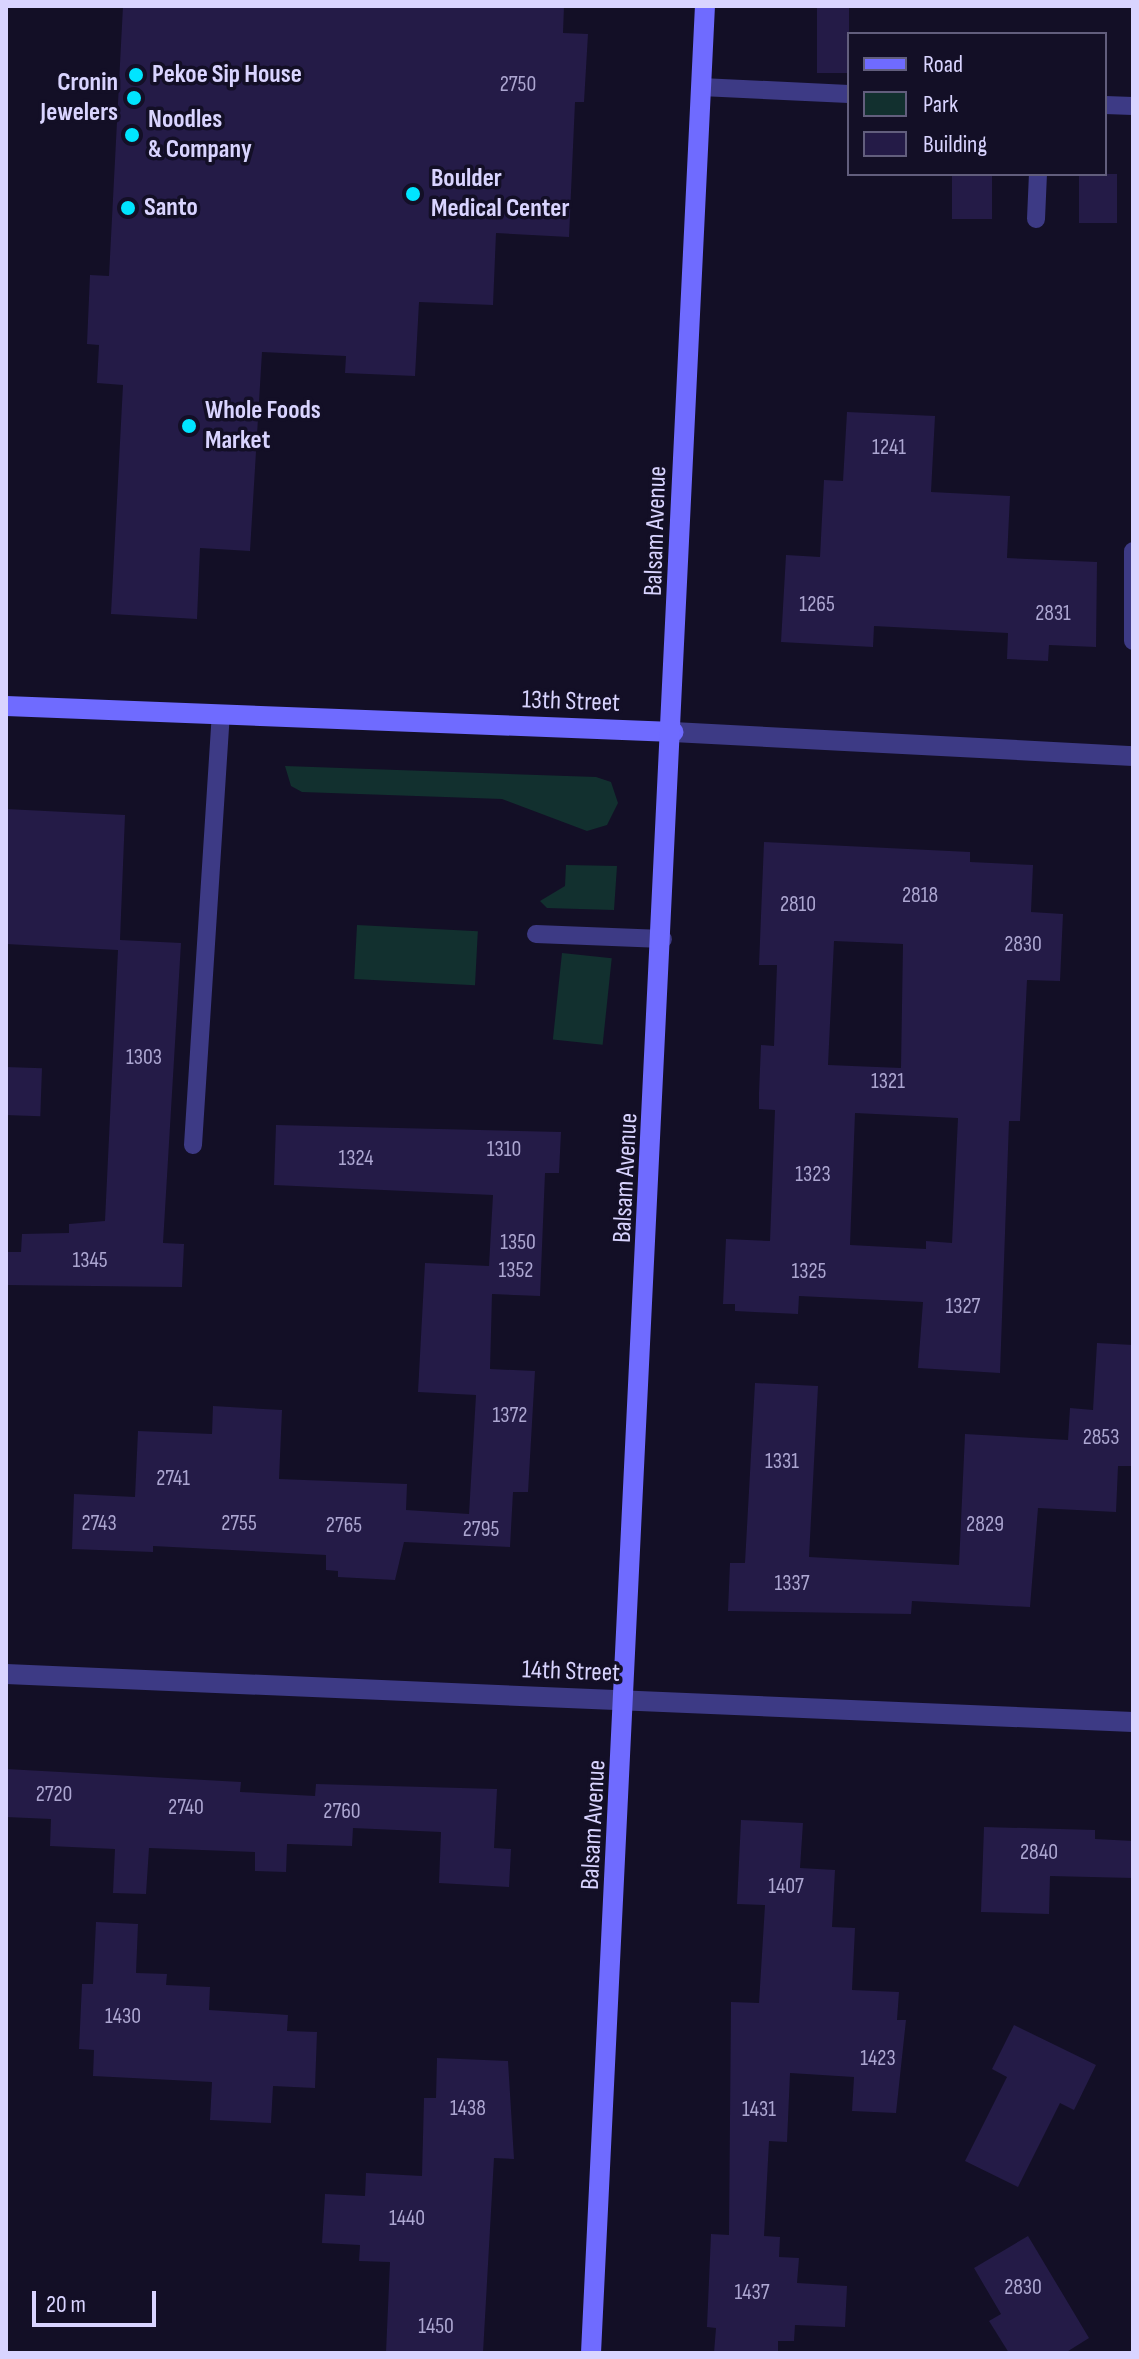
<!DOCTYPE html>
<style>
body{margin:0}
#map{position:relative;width:1139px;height:2359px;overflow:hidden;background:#130f26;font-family:"Sofia Sans Condensed",sans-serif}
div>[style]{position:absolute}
.green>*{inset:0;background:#12302f;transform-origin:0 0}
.building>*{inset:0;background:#241b47;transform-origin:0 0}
.lane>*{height:18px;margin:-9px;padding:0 9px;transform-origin:9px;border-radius:9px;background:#3d3a85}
.street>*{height:20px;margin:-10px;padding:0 10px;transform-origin:10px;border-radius:10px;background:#3d3a85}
.secondary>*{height:20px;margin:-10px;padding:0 10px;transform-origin:10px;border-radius:10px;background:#6f6bff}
.dots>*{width:22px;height:22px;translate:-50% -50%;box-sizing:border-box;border:4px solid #130f26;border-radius:50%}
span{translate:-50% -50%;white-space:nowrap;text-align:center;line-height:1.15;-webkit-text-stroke:7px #130f26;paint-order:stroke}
.number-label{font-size:22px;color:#aca6d1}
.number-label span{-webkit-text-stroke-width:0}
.poi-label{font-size:26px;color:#d9d4ff;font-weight:700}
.left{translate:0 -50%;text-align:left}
.right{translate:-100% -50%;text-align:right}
.street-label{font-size:26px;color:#d9d4ff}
.frame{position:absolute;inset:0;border:8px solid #d9d4ff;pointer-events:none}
.legend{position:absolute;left:847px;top:32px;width:260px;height:144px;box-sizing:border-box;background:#130f26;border:2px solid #625e7d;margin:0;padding:10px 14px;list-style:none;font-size:24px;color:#d9d4ff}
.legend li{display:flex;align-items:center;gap:16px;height:40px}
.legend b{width:40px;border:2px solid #625e7d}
.scale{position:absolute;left:32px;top:2291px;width:124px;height:36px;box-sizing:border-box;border:4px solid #d9d4ff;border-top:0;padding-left:10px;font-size:24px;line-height:28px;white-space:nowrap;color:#d9d4ff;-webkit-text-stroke:6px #130f26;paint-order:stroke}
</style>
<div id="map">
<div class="green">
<i style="clip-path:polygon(285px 766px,596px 777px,611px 782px,618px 803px,607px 825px,587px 831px,502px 799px,302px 792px,291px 786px)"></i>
<i style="clip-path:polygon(566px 865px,617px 866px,614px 910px,547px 908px,540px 901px,565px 886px)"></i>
<i style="left:357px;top:925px;width:121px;height:54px;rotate:3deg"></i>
<i style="left:562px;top:953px;width:50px;height:87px;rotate:6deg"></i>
</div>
<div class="building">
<i style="clip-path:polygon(123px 6px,564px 6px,563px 33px,588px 34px,584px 102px,575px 102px,569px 237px,496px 233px,493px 305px,419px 302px,415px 376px,345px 373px,346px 356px,262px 352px,250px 551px,200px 548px,197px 619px,111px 614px,123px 385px,97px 383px,99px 345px,87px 344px,90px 275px,109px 276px)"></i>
<i style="left:817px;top:6px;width:32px;height:67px"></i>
<i style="left:952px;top:174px;width:40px;height:45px"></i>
<i style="left:1079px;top:174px;width:38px;height:49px"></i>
<i style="clip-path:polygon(847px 412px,935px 416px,931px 492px,1010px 496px,1007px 558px,1097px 562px,1096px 647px,1049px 645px,1048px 661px,1007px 659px,1008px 633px,874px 626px,873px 647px,781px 642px,786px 555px,820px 557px,824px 480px,843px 481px)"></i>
<i style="clip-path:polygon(6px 809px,125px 815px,120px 940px,181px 943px,163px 1243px,184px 1244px,182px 1287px,6px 1285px,6px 1252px,21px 1252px,22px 1234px,69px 1233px,69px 1224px,105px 1221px,118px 950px,6px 944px)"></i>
<i style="clip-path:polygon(evenodd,764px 842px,970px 852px,970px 862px,1033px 865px,1031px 912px,1063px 914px,1060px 981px,1027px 980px,1020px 1121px,1009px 1121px,1000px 1373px,918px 1368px,923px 1302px,799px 1296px,798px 1314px,735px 1311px,735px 1304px,723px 1304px,726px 1239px,770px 1241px,775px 1110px,759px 1109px,759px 1093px,761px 1045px,774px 1046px,777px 965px,759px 965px,764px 842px,834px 941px,903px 944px,901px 1068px,828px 1065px,834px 941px,764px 842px,855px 1113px,958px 1118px,952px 1243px,926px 1241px,926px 1249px,850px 1245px,855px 1113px)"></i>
<i style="left:6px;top:1067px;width:36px;height:48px;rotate:2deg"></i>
<i style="clip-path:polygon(276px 1125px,561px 1132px,559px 1173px,545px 1173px,540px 1296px,492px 1294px,490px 1369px,535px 1371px,528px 1492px,513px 1492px,510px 1547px,404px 1542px,395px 1580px,338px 1577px,338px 1571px,326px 1570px,326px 1555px,153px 1546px,153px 1552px,72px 1549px,74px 1494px,135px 1497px,138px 1431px,212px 1434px,213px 1406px,282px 1410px,279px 1479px,407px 1484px,406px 1510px,469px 1514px,476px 1395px,418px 1392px,425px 1263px,489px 1266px,493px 1195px,274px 1185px)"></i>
<i style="clip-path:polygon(1097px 1343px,1133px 1345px,1133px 1466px,1118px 1466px,1116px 1512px,1038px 1508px,1030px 1607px,912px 1601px,911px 1614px,728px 1611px,730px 1563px,745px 1563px,755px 1383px,818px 1386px,809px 1557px,959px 1565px,965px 1434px,1068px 1440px,1070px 1408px,1093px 1410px)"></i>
<i style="clip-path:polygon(6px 1769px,241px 1782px,240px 1792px,315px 1796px,316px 1784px,497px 1789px,494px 1848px,511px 1849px,509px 1887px,439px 1883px,441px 1832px,353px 1828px,352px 1846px,287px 1844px,286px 1872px,255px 1871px,255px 1852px,149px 1848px,146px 1894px,113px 1893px,115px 1849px,50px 1846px,51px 1819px,6px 1817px)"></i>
<i style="clip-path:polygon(741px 1820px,803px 1823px,800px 1868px,835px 1870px,832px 1927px,855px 1928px,852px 1990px,899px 1992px,897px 2020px,906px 2020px,896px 2113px,852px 2111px,854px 2077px,790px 2073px,787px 2142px,769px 2141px,764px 2236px,780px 2237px,779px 2257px,799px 2258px,797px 2283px,847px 2286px,845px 2327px,795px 2325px,794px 2341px,778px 2341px,778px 2353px,714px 2353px,716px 2328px,707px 2327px,711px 2234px,729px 2235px,731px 2002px,759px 2003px,765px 1905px,737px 1904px)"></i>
<i style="clip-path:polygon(984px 1827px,1095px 1830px,1095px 1839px,1133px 1841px,1133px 1878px,1050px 1876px,1049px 1914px,981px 1912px)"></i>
<i style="clip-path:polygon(96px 1922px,138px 1924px,136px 1973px,167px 1974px,166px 1985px,210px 1987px,209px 2010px,288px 2015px,287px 2031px,317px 2032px,315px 2088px,273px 2086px,271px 2123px,210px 2120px,212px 2082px,93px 2076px,94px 2050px,79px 2049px,82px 1984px,93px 1984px)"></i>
<i style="clip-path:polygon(1014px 2025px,1096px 2065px,1074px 2110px,1060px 2103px,1018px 2187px,965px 2161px,1007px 2077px,992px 2069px)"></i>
<i style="clip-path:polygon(437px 2058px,508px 2061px,514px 2159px,494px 2158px,483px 2353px,386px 2353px,390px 2262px,359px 2261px,360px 2245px,322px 2243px,325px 2194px,365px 2196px,366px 2173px,422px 2176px,424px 2098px,436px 2098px)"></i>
<i style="clip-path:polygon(1028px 2236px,1089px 2338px,1065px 2353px,1009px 2353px,989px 2321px,1001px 2314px,974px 2268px)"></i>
</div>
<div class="lane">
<i style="left:701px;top:87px;width:148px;rotate:2.7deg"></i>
<i style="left:1105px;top:105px;width:28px;rotate:2deg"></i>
<i style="left:1036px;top:219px;width:45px;rotate:-87.5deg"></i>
<i style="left:1133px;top:551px;width:90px;rotate:90deg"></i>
<i style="left:536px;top:934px;width:127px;rotate:2.3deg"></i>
<i style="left:193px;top:1145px;width:432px;rotate:-86.3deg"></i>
</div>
<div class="street">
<i style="left:673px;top:732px;width:461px;rotate:3deg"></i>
<i style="left:6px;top:1674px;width:1128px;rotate:2.44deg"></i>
</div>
<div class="secondary">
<i style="left:6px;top:706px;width:668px;rotate:2.23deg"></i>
<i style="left:591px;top:2353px;width:2350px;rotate:-87.22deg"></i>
</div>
<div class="dots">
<i style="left:136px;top:75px;background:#00e5ff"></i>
<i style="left:134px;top:98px;background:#00e5ff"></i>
<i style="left:132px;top:135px;background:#00e5ff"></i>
<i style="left:413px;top:194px;background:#00e5ff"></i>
<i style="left:128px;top:208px;background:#00e5ff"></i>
<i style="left:189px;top:426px;background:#00e5ff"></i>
</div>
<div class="number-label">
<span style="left:518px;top:85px">2750</span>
<span style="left:889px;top:448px">1241</span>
<span style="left:817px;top:605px">1265</span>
<span style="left:1053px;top:614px">2831</span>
<span style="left:920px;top:896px">2818</span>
<span style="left:798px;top:905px">2810</span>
<span style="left:1023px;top:945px">2830</span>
<span style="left:144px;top:1058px">1303</span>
<span style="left:888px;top:1082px">1321</span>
<span style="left:504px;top:1150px">1310</span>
<span style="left:356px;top:1159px">1324</span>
<span style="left:813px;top:1175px">1323</span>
<span style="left:518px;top:1243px">1350</span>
<span style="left:90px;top:1261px">1345</span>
<span style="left:516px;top:1271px">1352</span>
<span style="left:809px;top:1272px">1325</span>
<span style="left:963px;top:1307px">1327</span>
<span style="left:510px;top:1416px">1372</span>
<span style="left:1101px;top:1438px">2853</span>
<span style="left:782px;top:1462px">1331</span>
<span style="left:173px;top:1479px">2741</span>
<span style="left:99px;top:1524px">2743</span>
<span style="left:239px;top:1524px">2755</span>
<span style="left:985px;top:1525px">2829</span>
<span style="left:344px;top:1526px">2765</span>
<span style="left:481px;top:1530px">2795</span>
<span style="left:792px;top:1584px">1337</span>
<span style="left:54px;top:1795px">2720</span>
<span style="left:186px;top:1808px">2740</span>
<span style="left:342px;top:1812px">2760</span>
<span style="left:1039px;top:1853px">2840</span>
<span style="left:786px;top:1887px">1407</span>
<span style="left:123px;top:2017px">1430</span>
<span style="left:878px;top:2059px">1423</span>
<span style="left:468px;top:2109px">1438</span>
<span style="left:759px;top:2110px">1431</span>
<span style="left:407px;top:2219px">1440</span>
<span style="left:1023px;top:2288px">2830</span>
<span style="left:752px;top:2293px">1437</span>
<span style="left:436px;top:2327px">1450</span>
</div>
<div class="poi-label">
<span class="left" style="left:152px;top:75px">Pekoe Sip House</span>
<span class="right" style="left:118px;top:98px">Cronin<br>Jewelers</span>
<span class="left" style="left:148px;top:135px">Noodles<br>&amp; Company</span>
<span class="left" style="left:431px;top:194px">Boulder<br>Medical Center</span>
<span class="left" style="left:144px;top:208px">Santo</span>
<span class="left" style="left:205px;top:426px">Whole Foods<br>Market</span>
</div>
<div class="street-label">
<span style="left:656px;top:531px;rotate:-88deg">Balsam Avenue</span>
<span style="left:571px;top:702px;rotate:2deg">13th Street</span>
<span style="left:626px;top:1178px;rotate:-87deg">Balsam Avenue</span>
<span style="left:571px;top:1672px;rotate:2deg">14th Street</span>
<span style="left:594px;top:1825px;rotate:-87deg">Balsam Avenue</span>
</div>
<div class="frame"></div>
<ul class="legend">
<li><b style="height:10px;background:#6f6bff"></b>Road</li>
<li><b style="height:22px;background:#12302f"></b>Park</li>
<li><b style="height:22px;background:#241b47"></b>Building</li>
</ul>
<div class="scale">20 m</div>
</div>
